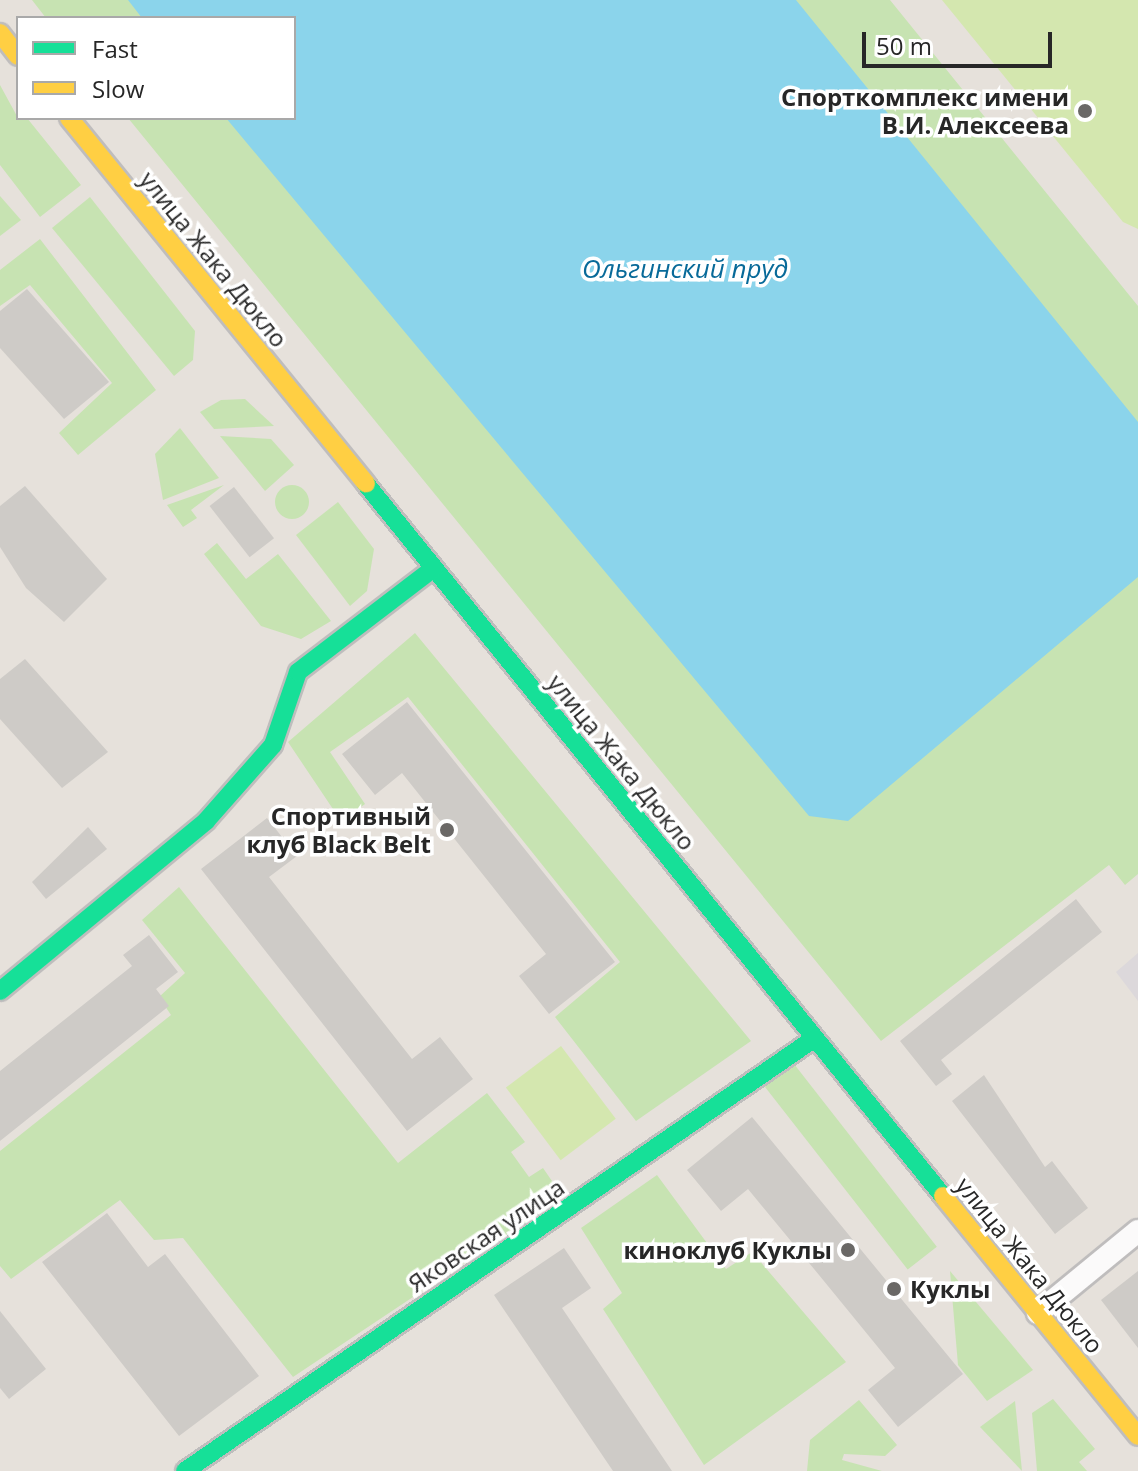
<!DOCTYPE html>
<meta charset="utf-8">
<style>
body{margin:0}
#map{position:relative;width:1138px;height:1471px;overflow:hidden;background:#e6e1db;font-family:"Open Sans",sans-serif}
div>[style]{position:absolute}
.industrial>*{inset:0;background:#dcd8db}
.green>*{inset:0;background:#c7e3b2;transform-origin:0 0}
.round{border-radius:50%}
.pitch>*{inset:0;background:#d4e7af;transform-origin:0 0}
.water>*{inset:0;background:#8bd4eb}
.building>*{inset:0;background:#cecbc7;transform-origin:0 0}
.roads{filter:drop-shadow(2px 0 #bfbdbd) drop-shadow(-2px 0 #bfbdbd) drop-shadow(0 2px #bfbdbd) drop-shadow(0 -2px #bfbdbd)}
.street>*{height:22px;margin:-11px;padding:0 11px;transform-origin:11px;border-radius:11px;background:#fbfafa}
.fast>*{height:18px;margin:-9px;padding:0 9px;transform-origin:9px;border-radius:9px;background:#16e098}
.slow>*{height:18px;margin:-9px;padding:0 9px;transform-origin:9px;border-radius:9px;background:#ffcf43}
.dots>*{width:22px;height:22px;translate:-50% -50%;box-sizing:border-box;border:4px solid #fff;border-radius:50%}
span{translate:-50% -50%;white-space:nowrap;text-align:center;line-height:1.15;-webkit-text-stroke:7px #fff;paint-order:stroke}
.poi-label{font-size:24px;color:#272727;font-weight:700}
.right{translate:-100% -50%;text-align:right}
.left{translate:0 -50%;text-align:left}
.street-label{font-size:24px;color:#272727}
.water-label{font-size:26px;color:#086a99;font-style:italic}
.legend{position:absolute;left:16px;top:16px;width:280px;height:104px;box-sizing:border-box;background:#fff;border:2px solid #a9a9a9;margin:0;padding:10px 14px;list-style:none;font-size:24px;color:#272727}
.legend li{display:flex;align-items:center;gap:16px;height:40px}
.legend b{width:40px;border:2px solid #a9a9a9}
.scale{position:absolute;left:862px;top:32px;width:190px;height:36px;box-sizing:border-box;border:4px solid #272727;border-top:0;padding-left:10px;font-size:24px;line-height:28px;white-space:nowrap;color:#272727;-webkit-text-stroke:6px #fff;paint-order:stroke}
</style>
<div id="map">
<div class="industrial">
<i style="clip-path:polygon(1138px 953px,1138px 1001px,1116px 972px)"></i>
</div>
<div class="green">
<i style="clip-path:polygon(32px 0,890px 0,1138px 306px,1138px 874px,1125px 885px,1109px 865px,881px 1041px,128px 118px,294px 118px,294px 18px,46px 18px)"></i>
<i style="clip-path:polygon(0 85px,18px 118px,27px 118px,81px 185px,40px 217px,0 165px)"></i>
<i style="clip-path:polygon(0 196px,21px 220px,0 236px)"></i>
<i style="clip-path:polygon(90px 197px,195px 331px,193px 360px,174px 376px,52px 228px)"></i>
<i style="clip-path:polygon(40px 239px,156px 390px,78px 455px,59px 433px,112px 383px,30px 285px,0 306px,0 270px)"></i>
<i style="clip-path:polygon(245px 399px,274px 426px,214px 429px,200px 412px,221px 400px)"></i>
<i style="clip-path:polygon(180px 428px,219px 478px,163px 500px,155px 454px)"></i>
<i style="clip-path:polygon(220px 436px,271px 439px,294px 465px,265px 491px)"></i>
<i style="clip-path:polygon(224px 485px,191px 510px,197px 518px,183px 527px,167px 505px)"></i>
<i class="round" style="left:275px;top:485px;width:34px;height:34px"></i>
<i style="clip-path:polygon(338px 502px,374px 549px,367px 591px,350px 606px,296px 535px)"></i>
<i style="clip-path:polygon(217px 543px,246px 579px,278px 554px,331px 621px,301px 639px,261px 626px,204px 554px)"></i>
<i style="clip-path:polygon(415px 633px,751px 1041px,636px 1121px,555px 1017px,620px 962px,408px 697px,330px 752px,365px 804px,341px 821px,288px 742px)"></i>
<i style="clip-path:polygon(179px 887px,398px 1163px,487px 1093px,525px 1142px,511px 1152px,529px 1177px,543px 1168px,563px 1197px,293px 1377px,183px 1238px,154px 1240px,120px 1200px,11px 1279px,0 1266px,0 1151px,171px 1015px,159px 997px,185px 973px,142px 920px)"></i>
<i style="left:794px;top:1064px;width:232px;height:37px;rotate:52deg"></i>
<i style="clip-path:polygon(657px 1175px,726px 1269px,752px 1252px,846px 1362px,704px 1465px,603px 1309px,622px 1293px,581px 1228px)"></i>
<i style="clip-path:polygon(950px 1271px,1033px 1370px,987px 1401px,958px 1365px)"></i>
<i style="clip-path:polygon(1053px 1399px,1095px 1449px,1079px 1462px,1087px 1471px,1037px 1471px,1032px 1413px)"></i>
<i style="clip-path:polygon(859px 1400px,897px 1445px,885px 1456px,844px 1454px,842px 1460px,882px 1471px,807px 1471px,810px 1440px)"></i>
<i style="clip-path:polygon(1015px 1401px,1022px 1471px,980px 1427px)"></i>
</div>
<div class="pitch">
<i style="clip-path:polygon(942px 0,1138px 0,1138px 229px,1123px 222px)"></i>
<i style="left:561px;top:1046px;width:91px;height:69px;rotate:53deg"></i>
</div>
<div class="water">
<i style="clip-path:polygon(128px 0,796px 0,1138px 422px,1138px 577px,848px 821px,809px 816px,226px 118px,294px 118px,294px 18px,142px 18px)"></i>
</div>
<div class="building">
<i style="clip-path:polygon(27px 289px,109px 382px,64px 419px,0 348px,0 311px)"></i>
<i style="clip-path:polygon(25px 486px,107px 579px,64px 622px,26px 588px,0 547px,0 506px)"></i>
<i style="left:234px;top:487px;width:65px;height:31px;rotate:52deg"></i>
<i style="clip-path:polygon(25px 659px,108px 752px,62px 788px,0 719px,0 679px)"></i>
<i style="clip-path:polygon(407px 702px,615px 962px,549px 1014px,519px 976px,546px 954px,492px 886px,402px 773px,375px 795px,342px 754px)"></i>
<i style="clip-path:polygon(267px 818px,297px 856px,269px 877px,412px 1059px,440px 1037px,473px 1079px,407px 1131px,201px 869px)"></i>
<i style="clip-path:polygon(88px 827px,107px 849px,46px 899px,32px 882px)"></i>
<i style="clip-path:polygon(1076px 899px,1102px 932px,941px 1060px,952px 1074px,936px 1086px,900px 1041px)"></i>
<i style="clip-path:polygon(149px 935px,178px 972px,156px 989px,169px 1006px,0 1141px,0 1071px,132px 966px,123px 955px)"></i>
<i style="clip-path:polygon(984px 1075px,1045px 1167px,1052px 1161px,1088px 1208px,1055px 1234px,952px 1101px)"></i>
<i style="clip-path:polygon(752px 1117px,963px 1374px,898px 1427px,868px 1390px,895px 1368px,819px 1275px,748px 1189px,721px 1211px,687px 1170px)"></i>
<i style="clip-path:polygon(107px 1213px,148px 1267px,165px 1254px,259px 1376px,179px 1436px,42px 1262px)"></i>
<i style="clip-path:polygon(564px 1248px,591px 1288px,562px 1308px,672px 1471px,613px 1471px,494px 1295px)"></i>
<i style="clip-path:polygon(1138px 1271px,1138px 1348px,1101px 1300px)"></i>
<i style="clip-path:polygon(0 1311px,46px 1369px,9px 1399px,0 1388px)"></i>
</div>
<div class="roads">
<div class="street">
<i style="left:1038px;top:1313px;width:129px;rotate:-39.4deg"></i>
</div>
<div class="fast">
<i style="left:366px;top:484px;width:916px;rotate:50.98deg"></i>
<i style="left:0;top:991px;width:267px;rotate:-39.5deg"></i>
<i style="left:206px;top:821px;width:101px;rotate:-48.6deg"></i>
<i style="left:273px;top:745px;width:77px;rotate:-71.1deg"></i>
<i style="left:298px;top:672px;width:171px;rotate:-37.4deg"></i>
<i style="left:185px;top:1471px;width:764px;rotate:-34.5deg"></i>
</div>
<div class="slow">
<i style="left:0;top:33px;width:29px;rotate:52deg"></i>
<i style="left:69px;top:118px;width:471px;rotate:50.9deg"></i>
<i style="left:943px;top:1196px;width:309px;rotate:50.9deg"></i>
</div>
</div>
<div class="dots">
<i style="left:1085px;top:111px;background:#6a6866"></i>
<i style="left:447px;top:830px;background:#6a6866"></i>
<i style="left:848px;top:1250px;background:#6a6866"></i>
<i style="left:894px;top:1289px;background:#6a6866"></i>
</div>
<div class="poi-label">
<span class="right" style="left:1069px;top:111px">Спорткомплекс имени<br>В.И. Алексеева</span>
<span class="right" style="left:431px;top:830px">Спортивный<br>клуб Black Belt</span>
<span class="right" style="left:832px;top:1250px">киноклуб Куклы</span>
<span class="left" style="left:910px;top:1289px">Куклы</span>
</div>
<div class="street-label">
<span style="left:214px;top:259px;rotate:51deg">улица Жака Дюкло</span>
<span style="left:622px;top:762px;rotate:51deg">улица Жака Дюкло</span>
<span style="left:486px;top:1235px;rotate:-34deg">Яковская улица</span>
<span style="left:1030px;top:1265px;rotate:51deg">улица Жака Дюкло</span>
</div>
<div class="water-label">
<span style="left:685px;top:269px">Ольгинский пруд</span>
</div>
<ul class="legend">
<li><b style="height:10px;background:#16e098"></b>Fast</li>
<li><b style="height:10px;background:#ffcf43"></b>Slow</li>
</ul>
<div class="scale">50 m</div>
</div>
